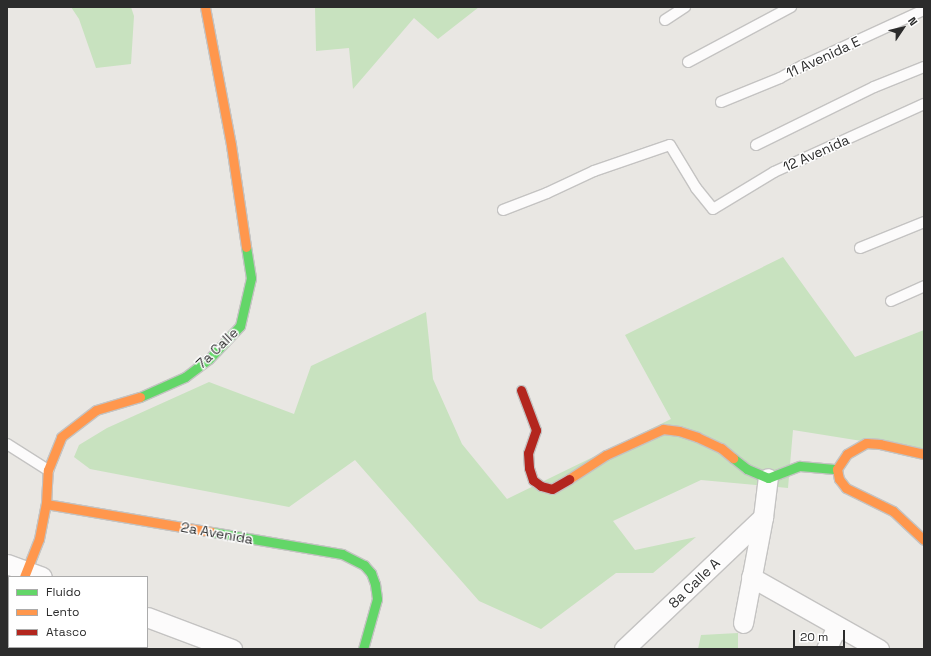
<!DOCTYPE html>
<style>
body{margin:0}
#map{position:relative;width:931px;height:656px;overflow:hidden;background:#e9e7e3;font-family:"Space Grotesk",sans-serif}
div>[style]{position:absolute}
.green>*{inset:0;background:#c8e2bf}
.roads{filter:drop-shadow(1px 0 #c4c3c2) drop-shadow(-1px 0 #c4c3c2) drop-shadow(0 1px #c4c3c2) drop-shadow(0 -1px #c4c3c2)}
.lane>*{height:10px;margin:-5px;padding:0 5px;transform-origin:5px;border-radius:5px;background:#fcfbfb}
.street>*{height:19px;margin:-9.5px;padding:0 9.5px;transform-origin:9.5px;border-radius:9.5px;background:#fcfbfb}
.fast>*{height:9px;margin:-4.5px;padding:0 4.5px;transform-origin:4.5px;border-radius:4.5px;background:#63d668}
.slow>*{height:9px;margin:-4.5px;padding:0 4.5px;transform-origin:4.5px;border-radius:4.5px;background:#ff974d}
.jam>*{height:9px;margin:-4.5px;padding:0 4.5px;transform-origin:4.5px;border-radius:4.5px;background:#b3261e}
span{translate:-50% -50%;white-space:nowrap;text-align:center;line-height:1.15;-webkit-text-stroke:3px #fff;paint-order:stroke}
.street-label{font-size:14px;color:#2c2c2c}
.frame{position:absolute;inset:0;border:8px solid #2c2c2c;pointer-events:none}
.legend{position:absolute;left:8px;top:576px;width:140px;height:72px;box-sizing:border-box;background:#fff;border:1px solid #ababab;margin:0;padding:5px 7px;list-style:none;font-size:12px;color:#2c2c2c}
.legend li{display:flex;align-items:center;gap:8px;height:20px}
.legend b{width:20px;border:1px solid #ababab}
.north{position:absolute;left:883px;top:8px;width:40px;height:40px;-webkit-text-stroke:3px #fff;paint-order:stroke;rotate:55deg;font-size:11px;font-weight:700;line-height:16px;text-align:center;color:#2c2c2c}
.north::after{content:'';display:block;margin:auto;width:14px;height:18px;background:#2c2c2c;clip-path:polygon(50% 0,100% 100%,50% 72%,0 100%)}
.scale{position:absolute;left:793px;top:630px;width:52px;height:18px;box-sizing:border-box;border:2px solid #2c2c2c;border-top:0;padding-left:5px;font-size:12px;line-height:14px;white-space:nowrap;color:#2c2c2c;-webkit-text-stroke:3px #fff;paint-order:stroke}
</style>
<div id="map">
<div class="green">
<i style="clip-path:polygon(71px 7px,131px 7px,134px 16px,131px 64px,96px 68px,79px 19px)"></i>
<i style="clip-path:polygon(315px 7px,479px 7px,438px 39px,414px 18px,353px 89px,349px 48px,316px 51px)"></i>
<i style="clip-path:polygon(783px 257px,855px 357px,924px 330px,924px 451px,793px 430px,788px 488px,701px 480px,613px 521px,635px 550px,696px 537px,653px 573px,616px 573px,541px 629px,479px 601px,355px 460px,289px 507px,90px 469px,74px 457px,79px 445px,107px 428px,209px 382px,294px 414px,311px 366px,426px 312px,433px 379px,462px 444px,507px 499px,671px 419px,625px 335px)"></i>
<i style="clip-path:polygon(738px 633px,738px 649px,698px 649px,701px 635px)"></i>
</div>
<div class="roads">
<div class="lane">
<i style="left:665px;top:20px;width:24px;rotate:-33deg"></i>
<i style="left:688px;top:62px;width:117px;rotate:-28.1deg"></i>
<i style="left:721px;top:102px;width:64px;rotate:-22.1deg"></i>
<i style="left:780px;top:78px;width:25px;rotate:-29deg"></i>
<i style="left:802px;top:66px;width:134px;rotate:-24.7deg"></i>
<i style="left:756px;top:145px;width:131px;rotate:-26.2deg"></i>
<i style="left:874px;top:87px;width:54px;rotate:-21.8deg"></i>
<i style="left:503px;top:210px;width:47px;rotate:-21.1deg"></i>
<i style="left:547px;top:193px;width:52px;rotate:-25.1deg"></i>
<i style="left:594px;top:171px;width:80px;rotate:-18.9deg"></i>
<i style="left:670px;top:145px;width:50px;rotate:58.8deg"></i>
<i style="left:696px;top:188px;width:27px;rotate:51deg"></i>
<i style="left:713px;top:209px;width:71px;rotate:-31.2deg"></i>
<i style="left:774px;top:172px;width:165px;rotate:-24.4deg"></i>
<i style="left:860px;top:248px;width:69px;rotate:-22.1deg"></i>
<i style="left:891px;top:301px;width:36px;rotate:-24deg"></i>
<i style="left:7px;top:444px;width:49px;rotate:32.4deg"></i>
</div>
<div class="street">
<i style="left:7px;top:564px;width:37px;rotate:20deg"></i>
<i style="left:751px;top:577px;width:147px;rotate:29.4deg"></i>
<i style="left:147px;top:617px;width:91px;rotate:20.6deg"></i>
<i style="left:7px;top:623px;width:5px;rotate:-68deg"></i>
<i style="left:743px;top:623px;width:108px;rotate:-79.3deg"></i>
<i style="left:763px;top:517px;width:39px;rotate:-83deg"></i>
<i style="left:624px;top:649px;width:192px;rotate:-43.5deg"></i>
<i style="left:826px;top:649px;width:25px;rotate:-64deg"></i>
</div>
<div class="fast">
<i style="left:140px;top:397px;width:49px;rotate:-24deg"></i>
<i style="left:185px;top:377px;width:30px;rotate:-37deg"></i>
<i style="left:209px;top:359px;width:45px;rotate:-46.8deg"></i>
<i style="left:240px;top:326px;width:49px;rotate:-77.1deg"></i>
<i style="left:251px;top:278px;width:31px;rotate:-99deg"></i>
<i style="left:733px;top:458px;width:18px;rotate:38deg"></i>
<i style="left:747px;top:469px;width:23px;rotate:23deg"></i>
<i style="left:768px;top:478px;width:34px;rotate:-21deg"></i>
<i style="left:800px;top:466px;width:37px;rotate:5deg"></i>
<i style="left:212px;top:532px;width:132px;rotate:9.6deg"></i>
<i style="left:342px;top:554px;width:25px;rotate:27deg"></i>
<i style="left:364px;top:565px;width:11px;rotate:49deg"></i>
<i style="left:371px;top:573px;width:12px;rotate:70deg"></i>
<i style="left:375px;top:584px;width:15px;rotate:82deg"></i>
<i style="left:377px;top:599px;width:52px;rotate:105.6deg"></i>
</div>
<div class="slow">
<i style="left:205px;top:7px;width:140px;rotate:79.3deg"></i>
<i style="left:231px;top:145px;width:103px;rotate:81.6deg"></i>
<i style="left:924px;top:454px;width:45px;rotate:-167.2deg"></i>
<i style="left:880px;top:444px;width:14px;rotate:-176deg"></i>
<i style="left:866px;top:443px;width:22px;rotate:150deg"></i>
<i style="left:847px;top:454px;width:18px;rotate:124deg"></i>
<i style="left:837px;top:469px;width:10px;rotate:79deg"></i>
<i style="left:839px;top:479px;width:11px;rotate:52deg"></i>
<i style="left:846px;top:488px;width:52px;rotate:26.1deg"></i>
<i style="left:893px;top:511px;width:42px;rotate:43.1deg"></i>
<i style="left:569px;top:479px;width:44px;rotate:-33deg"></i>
<i style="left:606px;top:455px;width:63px;rotate:-24.5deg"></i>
<i style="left:663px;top:429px;width:16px;rotate:7deg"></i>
<i style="left:679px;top:431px;width:19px;rotate:18deg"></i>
<i style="left:697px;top:437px;width:26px;rotate:25deg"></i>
<i style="left:721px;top:448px;width:16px;rotate:40deg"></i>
<i style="left:46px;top:504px;width:168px;rotate:9.6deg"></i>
<i style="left:24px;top:577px;width:41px;rotate:-68.5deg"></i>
<i style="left:39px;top:539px;width:36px;rotate:-79deg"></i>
<i style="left:46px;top:504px;width:34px;rotate:-87deg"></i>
<i style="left:48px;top:470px;width:35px;rotate:-68deg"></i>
<i style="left:61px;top:437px;width:44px;rotate:-37.6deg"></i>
<i style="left:96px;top:410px;width:46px;rotate:-16.5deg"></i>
</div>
<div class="jam">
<i style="left:521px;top:390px;width:43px;rotate:69.4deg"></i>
<i style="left:536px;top:430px;width:24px;rotate:109deg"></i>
<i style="left:528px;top:453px;width:15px;rotate:86deg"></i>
<i style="left:529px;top:468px;width:13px;rotate:72deg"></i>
<i style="left:533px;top:480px;width:10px;rotate:37deg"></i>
<i style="left:541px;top:486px;width:11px;rotate:15deg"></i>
<i style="left:552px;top:489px;width:20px;rotate:-30deg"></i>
</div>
</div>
<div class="street-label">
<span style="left:823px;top:57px;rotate:-25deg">11 Avenida E</span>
<span style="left:816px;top:153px;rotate:-24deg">12 Avenida</span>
<span style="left:217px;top:348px;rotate:-44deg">7a Calle</span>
<span style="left:217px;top:533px;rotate:10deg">2a Avenida</span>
<span style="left:694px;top:583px;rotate:-44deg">8a Calle A</span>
</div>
<div class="frame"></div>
<ul class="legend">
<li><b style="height:5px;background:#63d668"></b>Fluido</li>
<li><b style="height:5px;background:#ff974d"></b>Lento</li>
<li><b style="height:5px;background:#b3261e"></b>Atasco</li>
</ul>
<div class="north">N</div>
<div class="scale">20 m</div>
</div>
